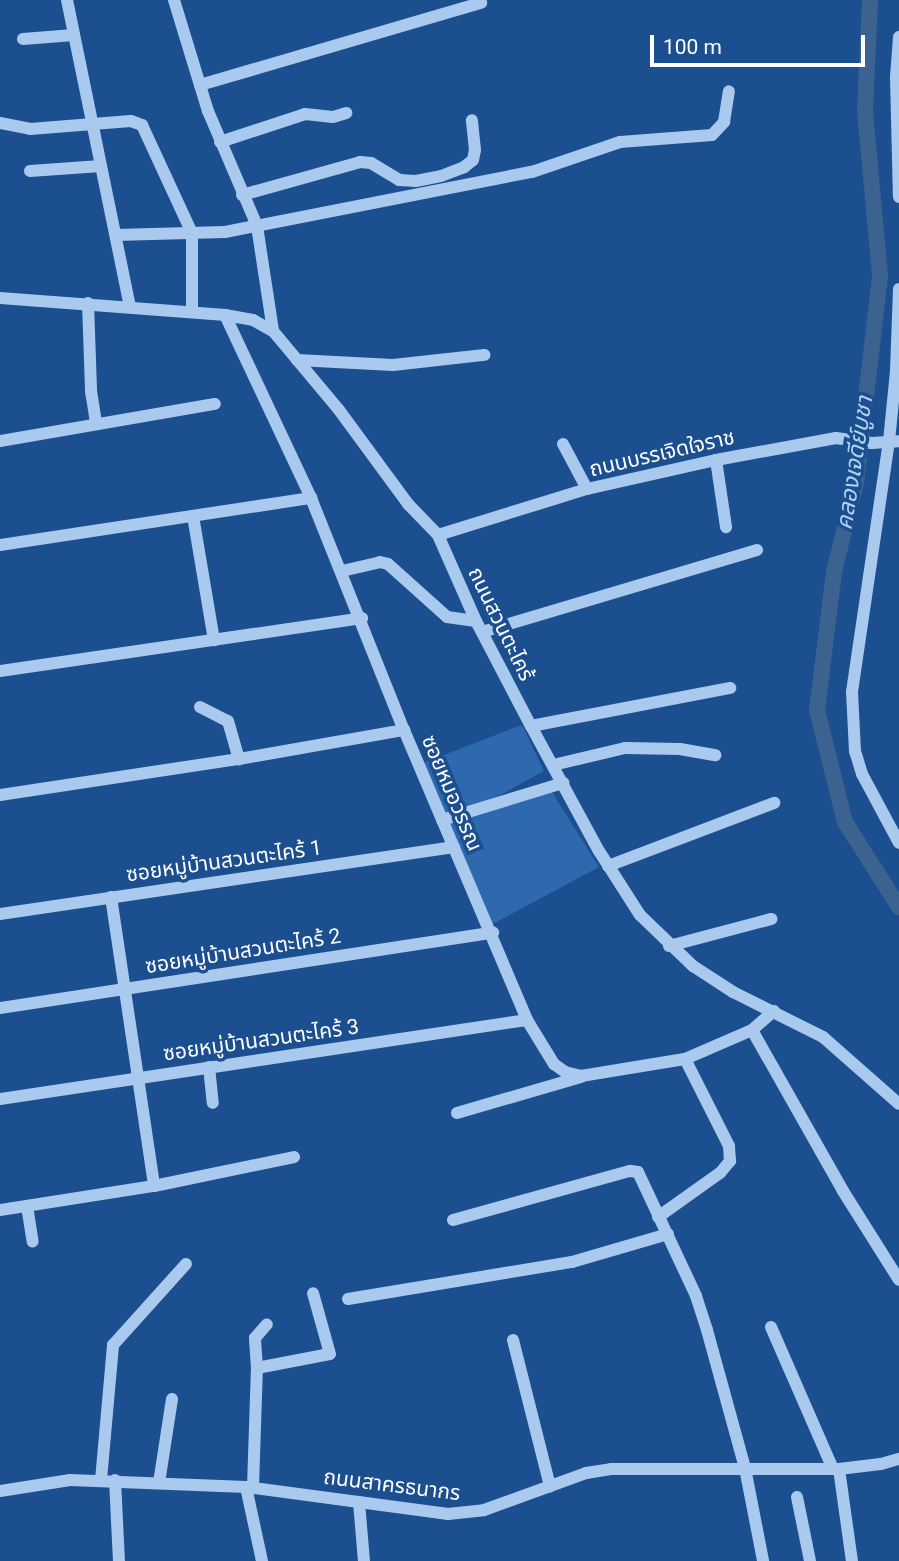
<!DOCTYPE html>
<meta charset="utf-8">
<style>
body{margin:0}
#map{position:relative;width:899px;height:1561px;overflow:hidden;background:#1b4f8f;font-family:Roboto,"Noto Sans Thai",sans-serif}
div>[style]{position:absolute}
.green>*{inset:0;background:#2e69ad}
.canal>*{height:16px;margin:-8px;padding:0 8px;transform-origin:8px;border-radius:8px;background:#3c6290}
.minor>*{height:12px;margin:-6px;padding:0 6px;transform-origin:6px;border-radius:6px;background:#a9c9ee}
span{translate:-50% -50%;white-space:nowrap;text-align:center;line-height:1.15;-webkit-text-stroke:7px #1b4f8f;paint-order:stroke}
.street-label{font-size:21px;color:#fff}
.water-label{font-size:23px;color:#b5d3f5;font-style:italic}
.scale{position:absolute;left:650px;top:35px;width:215px;height:32px;box-sizing:border-box;border:4px solid #fff;border-top:0;padding-left:9px;font-size:21px;line-height:24px;white-space:nowrap;color:#fff;-webkit-text-stroke:5px #1b4f8f;paint-order:stroke}
</style>
<div id="map">
<div class="green">
<i style="clip-path:polygon(522px 725px,544px 771px,453px 821px,552px 792px,599px 867px,491px 925px,423px 763px)"></i>
</div>
<div class="canal">
<i style="left:870px;top:0;width:111px;rotate:92.6deg"></i>
<i style="left:865px;top:111px;width:166px;rotate:84.8deg"></i>
<i style="left:880px;top:276px;width:208px;rotate:96.6deg"></i>
<i style="left:856px;top:483px;width:92px;rotate:103.9deg"></i>
<i style="left:834px;top:572px;width:139px;rotate:97deg"></i>
<i style="left:817px;top:710px;width:115px;rotate:76deg"></i>
<i style="left:845px;top:822px;width:101px;rotate:57.6deg"></i>
</div>
<div class="minor">
<i style="left:67px;top:0;width:312px;rotate:78.4deg"></i>
<i style="left:174px;top:0;width:116px;rotate:73deg"></i>
<i style="left:208px;top:111px;width:125px;rotate:66.9deg"></i>
<i style="left:257px;top:226px;width:106px;rotate:81.3deg"></i>
<i style="left:899px;top:37px;width:40px;rotate:94.3deg"></i>
<i style="left:896px;top:77px;width:120px;rotate:88.6deg"></i>
<i style="left:23px;top:39px;width:51px;rotate:-4.5deg"></i>
<i style="left:200px;top:85px;width:293px;rotate:-16.3deg"></i>
<i style="left:0;top:123px;width:31px;rotate:11deg"></i>
<i style="left:30px;top:129px;width:101px;rotate:-4.5deg"></i>
<i style="left:131px;top:121px;width:12px;rotate:20deg"></i>
<i style="left:142px;top:125px;width:119px;rotate:65.2deg"></i>
<i style="left:192px;top:233px;width:78px;rotate:90deg"></i>
<i style="left:220px;top:142px;width:89px;rotate:-18.2deg"></i>
<i style="left:305px;top:114px;width:28px;rotate:6deg"></i>
<i style="left:333px;top:117px;width:14px;rotate:-17deg"></i>
<i style="left:30px;top:171px;width:71px;rotate:-4deg"></i>
<i style="left:242px;top:195px;width:123px;rotate:-15.6deg"></i>
<i style="left:360px;top:162px;width:11px;rotate:5deg"></i>
<i style="left:371px;top:163px;width:33px;rotate:31deg"></i>
<i style="left:399px;top:180px;width:17px;rotate:3deg"></i>
<i style="left:416px;top:181px;width:25px;rotate:-11deg"></i>
<i style="left:441px;top:176px;width:25px;rotate:-21deg"></i>
<i style="left:464px;top:167px;width:11px;rotate:-38deg"></i>
<i style="left:473px;top:160px;width:10px;rotate:-79deg"></i>
<i style="left:475px;top:150px;width:30px;rotate:-96deg"></i>
<i style="left:116px;top:235px;width:109px;rotate:-1.6deg"></i>
<i style="left:225px;top:232px;width:313px;rotate:-11.1deg"></i>
<i style="left:532px;top:172px;width:93px;rotate:-18.8deg"></i>
<i style="left:620px;top:142px;width:92px;rotate:-4.4deg"></i>
<i style="left:712px;top:135px;width:18px;rotate:-47deg"></i>
<i style="left:724px;top:122px;width:31px;rotate:-81deg"></i>
<i style="left:899px;top:289px;width:82px;rotate:92.1deg"></i>
<i style="left:896px;top:371px;width:70px;rotate:95.7deg"></i>
<i style="left:889px;top:441px;width:254px;rotate:98.4deg"></i>
<i style="left:852px;top:692px;width:59px;rotate:87.1deg"></i>
<i style="left:855px;top:751px;width:24px;rotate:73deg"></i>
<i style="left:862px;top:774px;width:78px;rotate:61.8deg"></i>
<i style="left:0;top:298px;width:226px;rotate:4.3deg"></i>
<i style="left:225px;top:315px;width:28px;rotate:10deg"></i>
<i style="left:253px;top:320px;width:23px;rotate:29deg"></i>
<i style="left:273px;top:331px;width:103px;rotate:50.1deg"></i>
<i style="left:339px;top:410px;width:117px;rotate:53.7deg"></i>
<i style="left:408px;top:504px;width:43px;rotate:45.9deg"></i>
<i style="left:438px;top:535px;width:94px;rotate:66.2deg"></i>
<i style="left:476px;top:621px;width:119px;rotate:62.4deg"></i>
<i style="left:531px;top:726px;width:142px;rotate:61.5deg"></i>
<i style="left:599px;top:851px;width:76px;rotate:57.4deg"></i>
<i style="left:640px;top:915px;width:74px;rotate:43.9deg"></i>
<i style="left:693px;top:966px;width:48px;rotate:33deg"></i>
<i style="left:733px;top:992px;width:101px;rotate:26.6deg"></i>
<i style="left:823px;top:1037px;width:101px;rotate:41.4deg"></i>
<i style="left:88px;top:303px;width:88px;rotate:88deg"></i>
<i style="left:91px;top:391px;width:33px;rotate:81deg"></i>
<i style="left:225px;top:315px;width:202px;rotate:64.8deg"></i>
<i style="left:311px;top:498px;width:250px;rotate:68.2deg"></i>
<i style="left:404px;top:730px;width:315px;rotate:67deg"></i>
<i style="left:527px;top:1020px;width:52px;rotate:58.5deg"></i>
<i style="left:554px;top:1064px;width:14px;rotate:36deg"></i>
<i style="left:565px;top:1072px;width:16px;rotate:14deg"></i>
<i style="left:581px;top:1076px;width:105px;rotate:-9.3deg"></i>
<i style="left:685px;top:1059px;width:73px;rotate:-23.4deg"></i>
<i style="left:752px;top:1030px;width:29px;rotate:-41deg"></i>
<i style="left:297px;top:360px;width:96px;rotate:3deg"></i>
<i style="left:393px;top:365px;width:92px;rotate:-6.3deg"></i>
<i style="left:0;top:441px;width:218px;rotate:-9.8deg"></i>
<i style="left:563px;top:444px;width:51px;rotate:61.9deg"></i>
<i style="left:716px;top:460px;width:68px;rotate:81.5deg"></i>
<i style="left:193px;top:516px;width:126px;rotate:80.4deg"></i>
<i style="left:438px;top:535px;width:156px;rotate:-17.2deg"></i>
<i style="left:587px;top:489px;width:132px;rotate:-12.7deg"></i>
<i style="left:716px;top:460px;width:122px;rotate:-10.4deg"></i>
<i style="left:836px;top:438px;width:36px;rotate:8deg"></i>
<i style="left:872px;top:443px;width:27px;rotate:-4deg"></i>
<i style="left:0;top:545px;width:315px;rotate:-8.6deg"></i>
<i style="left:342px;top:571px;width:39px;rotate:-13deg"></i>
<i style="left:380px;top:562px;width:8px;rotate:14deg"></i>
<i style="left:388px;top:564px;width:79px;rotate:41.9deg"></i>
<i style="left:447px;top:617px;width:29px;rotate:8deg"></i>
<i style="left:482px;top:632px;width:287px;rotate:-16.6deg"></i>
<i style="left:0;top:671px;width:366px;rotate:-8.3deg"></i>
<i style="left:200px;top:707px;width:31px;rotate:27deg"></i>
<i style="left:228px;top:721px;width:40px;rotate:74deg"></i>
<i style="left:531px;top:726px;width:203px;rotate:-10.8deg"></i>
<i style="left:553px;top:765px;width:74px;rotate:-13.3deg"></i>
<i style="left:625px;top:748px;width:55px;rotate:1deg"></i>
<i style="left:680px;top:749px;width:36px;rotate:10deg"></i>
<i style="left:0;top:795px;width:242px;rotate:-8.6deg"></i>
<i style="left:239px;top:759px;width:168px;rotate:-10deg"></i>
<i style="left:442px;top:820px;width:127px;rotate:-17deg"></i>
<i style="left:608px;top:866px;width:178px;rotate:-20.8deg"></i>
<i style="left:111px;top:897px;width:292px;rotate:81.5deg"></i>
<i style="left:0;top:914px;width:459px;rotate:-8.4deg"></i>
<i style="left:669px;top:946px;width:106px;rotate:-14.8deg"></i>
<i style="left:0;top:1008px;width:499px;rotate:-8.7deg"></i>
<i style="left:752px;top:1030px;width:185px;rotate:60.5deg"></i>
<i style="left:843px;top:1191px;width:105px;rotate:57.8deg"></i>
<i style="left:209px;top:1067px;width:36px;rotate:84deg"></i>
<i style="left:0;top:1099px;width:533px;rotate:-8.53deg"></i>
<i style="left:457px;top:1113px;width:129px;rotate:-16.2deg"></i>
<i style="left:27px;top:1206px;width:36px;rotate:81deg"></i>
<i style="left:0;top:1210px;width:156px;rotate:-8.9deg"></i>
<i style="left:154px;top:1186px;width:143px;rotate:-11.7deg"></i>
<i style="left:658px;top:1217px;width:76px;rotate:-35.4deg"></i>
<i style="left:720px;top:1173px;width:16px;rotate:-50deg"></i>
<i style="left:730px;top:1161px;width:15px;rotate:-94deg"></i>
<i style="left:729px;top:1146px;width:97px;rotate:-116.8deg"></i>
<i style="left:453px;top:1220px;width:184px;rotate:-15.5deg"></i>
<i style="left:630px;top:1171px;width:8px;rotate:7deg"></i>
<i style="left:638px;top:1172px;width:137px;rotate:64.9deg"></i>
<i style="left:696px;top:1296px;width:36px;rotate:72deg"></i>
<i style="left:707px;top:1330px;width:143px;rotate:74.6deg"></i>
<i style="left:745px;top:1468px;width:95px;rotate:79deg"></i>
<i style="left:348px;top:1299px;width:227px;rotate:-9.4deg"></i>
<i style="left:572px;top:1262px;width:100px;rotate:-16.3deg"></i>
<i style="left:771px;top:1327px;width:155px;rotate:66.4deg"></i>
<i style="left:513px;top:1340px;width:151px;rotate:75.8deg"></i>
<i style="left:257px;top:1368px;width:30px;rotate:-94deg"></i>
<i style="left:255px;top:1338px;width:18px;rotate:-49deg"></i>
<i style="left:839px;top:1469px;width:93px;rotate:82deg"></i>
<i style="left:101px;top:1480px;width:136px;rotate:-84.9deg"></i>
<i style="left:113px;top:1345px;width:109px;rotate:-48deg"></i>
<i style="left:115px;top:1480px;width:81px;rotate:87.2deg"></i>
<i style="left:159px;top:1483px;width:85px;rotate:-81.2deg"></i>
<i style="left:246px;top:1487px;width:76px;rotate:77.8deg"></i>
<i style="left:253px;top:1487px;width:119px;rotate:-88.1deg"></i>
<i style="left:257px;top:1368px;width:74px;rotate:-10.9deg"></i>
<i style="left:330px;top:1354px;width:63px;rotate:-105.6deg"></i>
<i style="left:0;top:1491px;width:71px;rotate:-8.9deg"></i>
<i style="left:70px;top:1480px;width:176px;rotate:2.3deg"></i>
<i style="left:246px;top:1487px;width:204px;rotate:7.6deg"></i>
<i style="left:448px;top:1514px;width:36px;rotate:-6deg"></i>
<i style="left:484px;top:1510px;width:109px;rotate:-19.9deg"></i>
<i style="left:586px;top:1473px;width:25px;rotate:-9deg"></i>
<i style="left:611px;top:1469px;width:228px"></i>
<i style="left:839px;top:1469px;width:42px;rotate:-6.8deg"></i>
<i style="left:881px;top:1464px;width:19px;rotate:-16deg"></i>
<i style="left:797px;top:1497px;width:65px;rotate:78.5deg"></i>
<i style="left:359px;top:1502px;width:59px;rotate:85.2deg"></i>
</div>
<div class="street-label">
<span style="left:662px;top:453px;rotate:-13deg">ถนนบรรเจิดใจราช</span>
<span style="left:501px;top:624px;rotate:64deg">ถนนสวนตะไคร้</span>
<span style="left:452px;top:793px;rotate:67deg">ซอยหมอวรรณ</span>
<span style="left:224px;top:861px;rotate:-8deg">ซอยหมู่บ้านสวนตะไคร้ 1</span>
<span style="left:243px;top:951px;rotate:-9deg">ซอยหมู่บ้านสวนตะไคร้ 2</span>
<span style="left:261px;top:1040px;rotate:-8deg">ซอยหมู่บ้านสวนตะไคร้ 3</span>
<span style="left:392px;top:1485px;rotate:7deg">ถนนสาครธนากร</span>
</div>
<div class="water-label">
<span style="left:855px;top:463px;rotate:-81deg">คลองเจดีย์บูชา</span>
</div>
<div class="scale">100 m</div>
</div>
